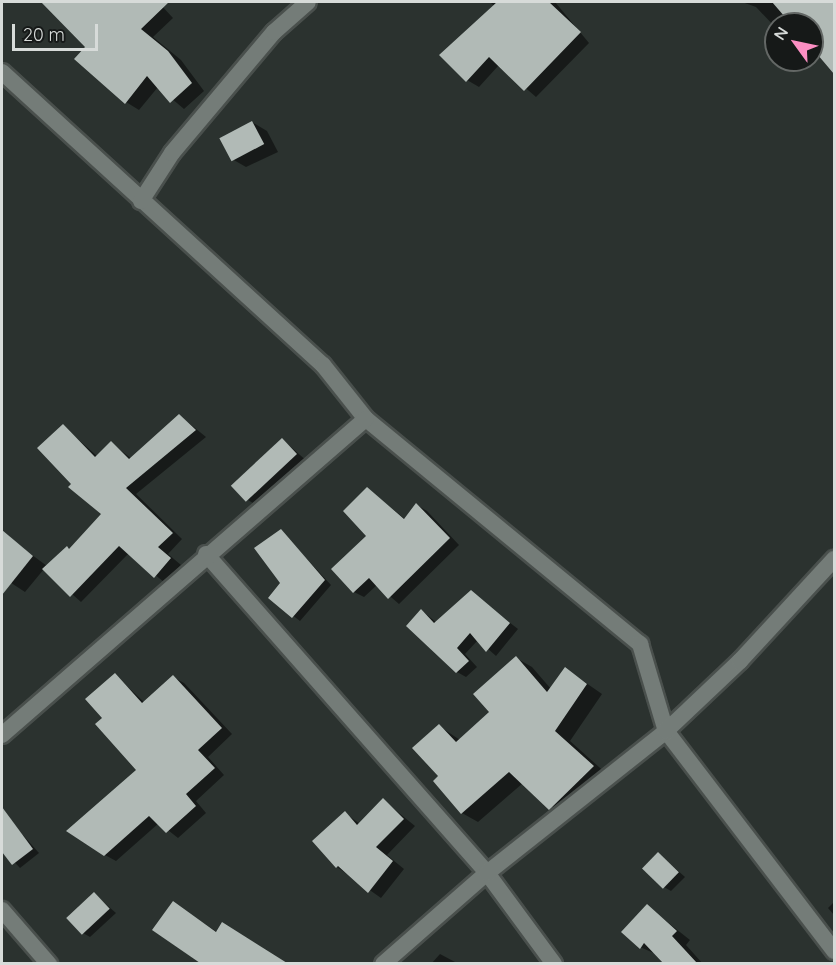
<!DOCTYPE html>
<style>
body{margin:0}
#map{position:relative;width:836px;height:965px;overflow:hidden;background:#2b322f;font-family:Quicksand,sans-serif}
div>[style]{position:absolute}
.shadow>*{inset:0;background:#0007}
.building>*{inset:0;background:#b1bab6;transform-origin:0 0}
.roads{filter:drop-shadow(2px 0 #4a504d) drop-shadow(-2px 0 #4a504d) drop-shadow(0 2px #4a504d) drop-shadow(0 -2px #4a504d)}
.minor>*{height:16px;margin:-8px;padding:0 8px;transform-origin:8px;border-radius:8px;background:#747c78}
span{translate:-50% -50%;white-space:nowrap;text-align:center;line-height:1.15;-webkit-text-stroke:6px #161918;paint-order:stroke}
.frame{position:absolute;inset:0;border:3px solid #d7dbd9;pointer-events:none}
.north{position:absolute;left:764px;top:12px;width:60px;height:60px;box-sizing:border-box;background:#161918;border:2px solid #636765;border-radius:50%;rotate:303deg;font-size:16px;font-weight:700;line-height:24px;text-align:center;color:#d7dbd9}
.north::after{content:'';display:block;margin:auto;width:21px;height:27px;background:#fc8fc3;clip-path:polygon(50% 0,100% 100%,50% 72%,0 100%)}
.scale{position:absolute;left:12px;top:24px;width:86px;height:27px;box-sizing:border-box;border:3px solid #d7dbd9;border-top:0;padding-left:8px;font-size:18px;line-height:21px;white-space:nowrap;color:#d7dbd9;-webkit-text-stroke:4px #161918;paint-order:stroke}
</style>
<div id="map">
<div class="shadow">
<i style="clip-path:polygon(44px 2px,163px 2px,160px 4px,173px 18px,153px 37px,181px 60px,204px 91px,184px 109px,158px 87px,139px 110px,126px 102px,87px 47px)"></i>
<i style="clip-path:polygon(490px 2px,555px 2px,589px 43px,536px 97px,499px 65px,479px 87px,467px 80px,494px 6px)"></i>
<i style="clip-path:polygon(742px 2px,834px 2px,834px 68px,812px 45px,812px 24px,776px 24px,776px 28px,756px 7px)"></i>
<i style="clip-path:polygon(252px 122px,267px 131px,278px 152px,246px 167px,232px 159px)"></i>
<i style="clip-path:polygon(179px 415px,206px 437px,136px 494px,182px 539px,168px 554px,181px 565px,165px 583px,129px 553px,81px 602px,44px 569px,25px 592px,2px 577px,5px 535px,47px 566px,70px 550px,104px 514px,73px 484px,63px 426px,97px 456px,111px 443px,132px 459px)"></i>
<i style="clip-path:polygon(282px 439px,309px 463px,261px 508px,248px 500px)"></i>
<i style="clip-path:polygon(368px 489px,405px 519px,417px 505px,427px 511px,459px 545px,399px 604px,377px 585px,364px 597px,354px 592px,368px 536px)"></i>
<i style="clip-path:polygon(281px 531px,331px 585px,300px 621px,270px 598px,282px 583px)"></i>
<i style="clip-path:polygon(471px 592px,518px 629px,496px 656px,478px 640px,465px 654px,477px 667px,466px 677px,457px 672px,421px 610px,437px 623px)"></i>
<i style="clip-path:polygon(516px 658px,532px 667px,551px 689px,566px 669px,602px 694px,570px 741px,609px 776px,566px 818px,523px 783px,478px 822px,462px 813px,435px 781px,440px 776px,439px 726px,460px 740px,491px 712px)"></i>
<i style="clip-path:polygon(115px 675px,145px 703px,173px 677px,184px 683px,232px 734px,208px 757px,224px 775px,196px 801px,206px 813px,178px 838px,159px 823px,116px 861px,105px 855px,138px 770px,104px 718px)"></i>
<i style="clip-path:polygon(383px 800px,415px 826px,387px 855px,404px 869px,381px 898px,337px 867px,345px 813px,360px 824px)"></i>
<i style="clip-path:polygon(14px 825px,39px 853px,20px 868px,2px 849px,2px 835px)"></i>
<i style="clip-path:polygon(658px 853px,685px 877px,671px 891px,664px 887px)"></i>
<i style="clip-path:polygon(94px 894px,116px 913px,90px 937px,83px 933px)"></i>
<i style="clip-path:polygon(834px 902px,834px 915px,828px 908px)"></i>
<i style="clip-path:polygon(173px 903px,217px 932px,235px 931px,285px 964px,202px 964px,154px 930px)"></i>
<i style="clip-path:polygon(647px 906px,690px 940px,686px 945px,703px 964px,665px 964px,656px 954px,640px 947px)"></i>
<i style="clip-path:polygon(440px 954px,455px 962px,456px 964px,431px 964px)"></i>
</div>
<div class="building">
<i style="clip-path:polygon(41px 2px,169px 2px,141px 29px,168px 51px,192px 83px,170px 103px,147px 76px,125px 104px,74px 59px,85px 47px)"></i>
<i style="clip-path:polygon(497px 2px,549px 2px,581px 32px,524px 91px,489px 57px,466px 82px,439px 55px)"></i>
<i style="clip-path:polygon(772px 2px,834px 2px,834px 74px,812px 48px,812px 24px,791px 24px)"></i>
<i style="left:252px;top:121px;width:26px;height:37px;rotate:62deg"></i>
<i style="clip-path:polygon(179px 414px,196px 430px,126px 488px,173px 533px,158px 547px,171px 558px,154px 578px,119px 546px,70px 597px,42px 569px,67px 546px,69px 549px,101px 514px,68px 487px,71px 484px,37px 448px,63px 424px,95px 457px,111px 441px,129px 459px)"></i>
<i style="left:282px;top:438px;width:22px;height:70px;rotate:47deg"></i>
<i style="clip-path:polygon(367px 487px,404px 519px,416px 503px,450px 538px,388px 599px,369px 578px,353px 593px,331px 569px,366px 536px,343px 511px)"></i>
<i style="clip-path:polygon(281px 529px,325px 580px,292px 618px,268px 598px,280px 583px,254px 548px)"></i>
<i style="clip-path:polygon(2px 530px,33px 556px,2px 595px)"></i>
<i style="clip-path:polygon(471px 590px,510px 623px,486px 652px,470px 633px,457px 648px,469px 661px,456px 673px,406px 626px,421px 609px,434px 623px)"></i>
<i style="clip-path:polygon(516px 656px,547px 692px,565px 667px,587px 684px,555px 731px,594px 766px,549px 810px,509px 772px,461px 814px,433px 781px,438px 776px,412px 748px,439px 724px,456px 742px,489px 712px,473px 694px)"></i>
<i style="clip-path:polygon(115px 673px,142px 703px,173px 675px,222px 728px,198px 750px,215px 768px,186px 794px,196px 806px,166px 833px,149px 816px,104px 856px,66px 831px,136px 770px,95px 724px,102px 718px,85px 699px)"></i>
<i style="clip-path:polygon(383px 798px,404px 819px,376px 847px,393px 861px,368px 893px,338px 866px,336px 868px,312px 841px,345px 811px,357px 825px)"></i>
<i style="clip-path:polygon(2px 807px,33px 849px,12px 865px,2px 852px)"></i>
<i style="left:658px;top:852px;width:29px;height:23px;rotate:44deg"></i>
<i style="left:94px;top:892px;width:23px;height:38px;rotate:47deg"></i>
<i style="clip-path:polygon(173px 901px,216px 932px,222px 922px,287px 963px,200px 963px,152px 930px)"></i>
<i style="clip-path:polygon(647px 904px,677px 931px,672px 936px,697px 963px,663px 963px,644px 943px,640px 949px,621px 932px)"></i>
</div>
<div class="roads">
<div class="minor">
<i style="left:2px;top:72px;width:435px;rotate:42.4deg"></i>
<i style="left:323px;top:365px;width:69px;rotate:51.5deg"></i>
<i style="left:366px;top:419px;width:355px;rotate:39.4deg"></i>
<i style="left:640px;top:644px;width:91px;rotate:73.4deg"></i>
<i style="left:666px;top:731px;width:277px;rotate:52.6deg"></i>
<i style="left:141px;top:201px;width:57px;rotate:-57.1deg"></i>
<i style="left:172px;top:153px;width:158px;rotate:-49.9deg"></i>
<i style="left:274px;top:32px;width:45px;rotate:-41.4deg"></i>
<i style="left:206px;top:554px;width:425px;rotate:48.6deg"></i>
<i style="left:487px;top:873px;width:113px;rotate:53.6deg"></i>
<i style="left:2px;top:735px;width:482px;rotate:-41deg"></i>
<i style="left:2px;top:910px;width:72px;rotate:49deg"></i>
<i style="left:383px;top:964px;width:138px;rotate:-41.2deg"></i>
<i style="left:487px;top:873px;width:228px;rotate:-38.4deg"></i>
<i style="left:666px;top:731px;width:102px;rotate:-43.4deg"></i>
<i style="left:740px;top:661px;width:139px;rotate:-47.3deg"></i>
</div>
</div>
<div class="frame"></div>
<div class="north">N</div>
<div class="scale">20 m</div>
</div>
